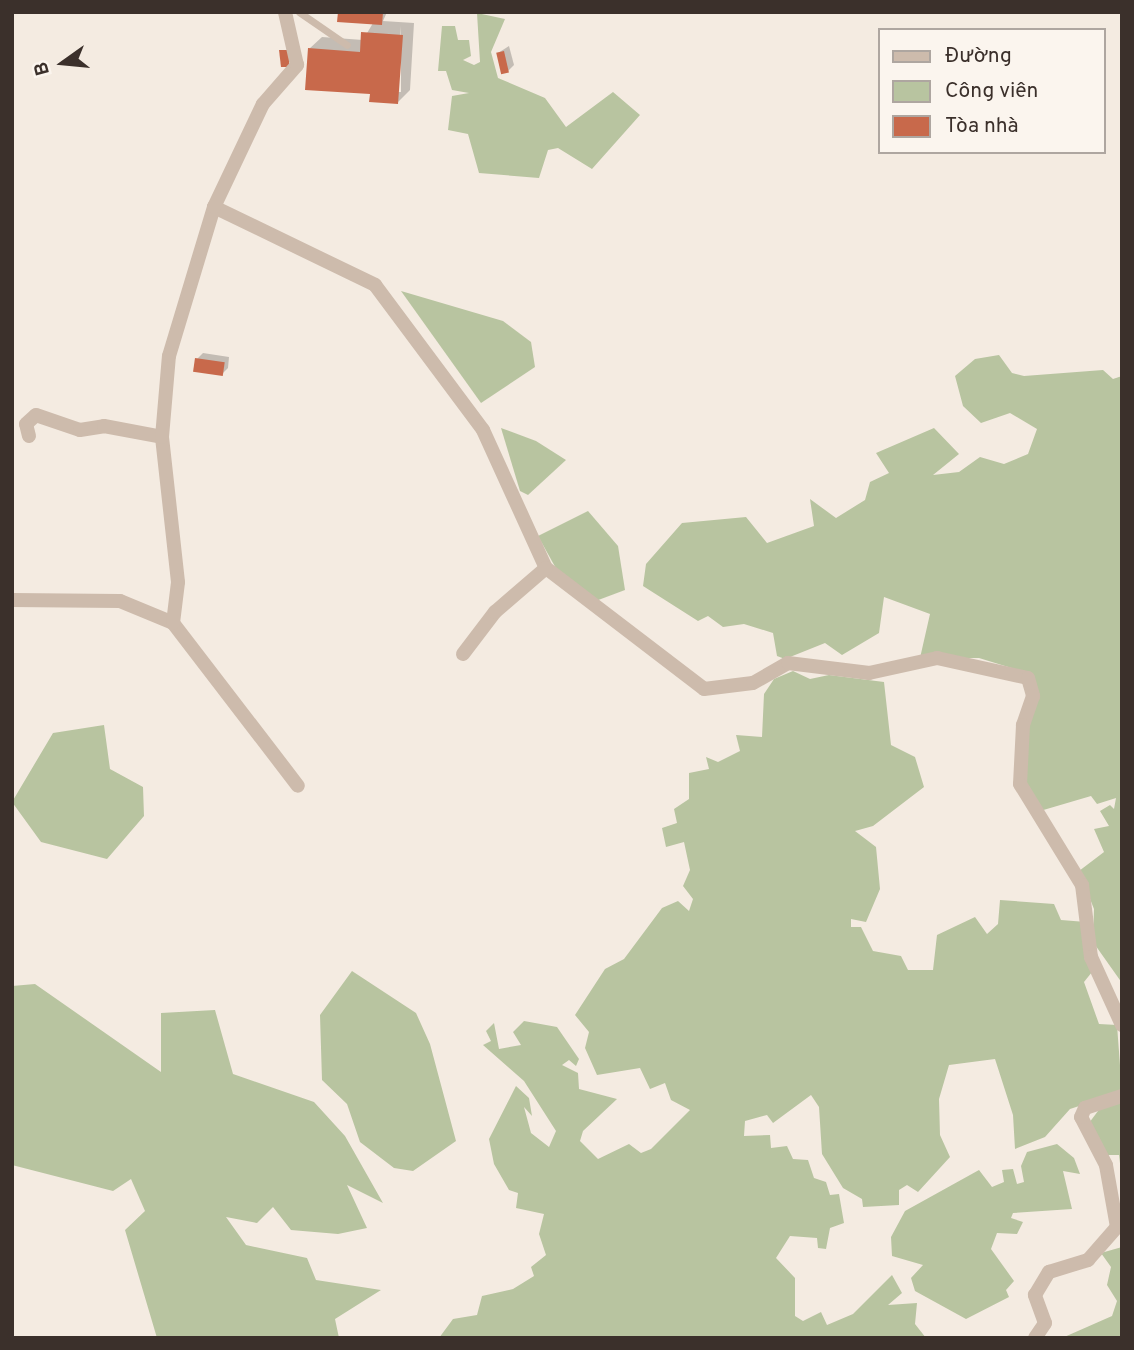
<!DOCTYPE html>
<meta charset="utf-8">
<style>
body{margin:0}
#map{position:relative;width:1134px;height:1350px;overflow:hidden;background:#f4ebe1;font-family:Overpass,sans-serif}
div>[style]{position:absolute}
.green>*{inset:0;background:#b8c4a0}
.shadow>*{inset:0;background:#0003}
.building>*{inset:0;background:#c8694b;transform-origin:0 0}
.service>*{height:7px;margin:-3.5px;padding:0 3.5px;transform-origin:3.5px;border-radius:3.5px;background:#cdbbac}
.minor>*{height:14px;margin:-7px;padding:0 7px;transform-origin:7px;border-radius:7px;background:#cdbbac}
span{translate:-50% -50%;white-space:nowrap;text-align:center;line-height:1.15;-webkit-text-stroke:5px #fbf5ee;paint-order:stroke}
.frame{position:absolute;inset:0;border:14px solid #3b302b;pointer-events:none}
.legend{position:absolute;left:878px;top:28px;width:228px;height:126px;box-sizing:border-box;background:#fbf5ee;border:2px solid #aea6a0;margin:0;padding:9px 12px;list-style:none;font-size:21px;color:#3b302b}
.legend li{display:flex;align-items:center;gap:14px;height:35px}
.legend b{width:35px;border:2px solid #aea6a0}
.north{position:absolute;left:28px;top:28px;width:70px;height:70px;-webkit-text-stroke:5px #fbf5ee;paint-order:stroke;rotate:255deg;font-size:19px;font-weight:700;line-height:28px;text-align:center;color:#3b302b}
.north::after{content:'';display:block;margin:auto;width:24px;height:32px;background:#3b302b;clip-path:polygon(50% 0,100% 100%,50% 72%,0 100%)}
</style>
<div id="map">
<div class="green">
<i style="clip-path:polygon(477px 13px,505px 19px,491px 52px,498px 78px,545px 98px,566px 127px,613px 92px,640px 115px,592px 169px,558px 148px,548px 150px,539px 178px,479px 173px,468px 134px,448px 130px,452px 96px,469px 93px,452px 90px,446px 71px,438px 71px,442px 26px,455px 26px,458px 40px,469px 40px,471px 56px,463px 60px,474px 65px,480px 62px)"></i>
<i style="clip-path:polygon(401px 291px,503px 321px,531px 342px,535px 367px,481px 403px)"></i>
<i style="clip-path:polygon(999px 355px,1012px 373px,1024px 376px,1103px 370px,1113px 379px,1122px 376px,1122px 983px,1093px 942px,1094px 909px,1079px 871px,1104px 852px,1094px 829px,1109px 826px,1100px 811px,1110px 805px,1114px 809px,1116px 798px,1097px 804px,1091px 796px,1040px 811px,1025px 782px,1031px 674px,979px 658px,920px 658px,930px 614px,884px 597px,879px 633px,842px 655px,825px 643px,785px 659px,777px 656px,773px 633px,744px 624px,723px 627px,708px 616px,698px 621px,643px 586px,646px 564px,682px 523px,746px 517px,767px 543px,814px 526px,810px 499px,836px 518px,865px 500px,870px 482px,889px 473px,876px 453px,934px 428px,959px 454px,933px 475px,959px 472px,980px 457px,1004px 464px,1028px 454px,1037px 429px,1010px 413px,981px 423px,963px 406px,955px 376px,975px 359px)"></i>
<i style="clip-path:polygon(501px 428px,536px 441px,566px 460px,528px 495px,520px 491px)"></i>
<i style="clip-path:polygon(588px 511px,618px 546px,625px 590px,593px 602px,558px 572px,538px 536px)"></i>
<i style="clip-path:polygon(793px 671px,810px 679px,829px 675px,884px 682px,891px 745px,915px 757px,924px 787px,873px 826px,855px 831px,876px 847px,880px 889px,866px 922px,851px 919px,851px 927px,861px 927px,873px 951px,901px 956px,908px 970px,933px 970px,937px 935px,975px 917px,987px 934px,998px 924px,1000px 900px,1054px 904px,1061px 920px,1086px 922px,1092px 972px,1084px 982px,1099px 1024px,1117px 1025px,1122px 1092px,1070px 1109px,1045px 1137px,1015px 1149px,1013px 1115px,995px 1059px,949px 1065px,939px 1099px,940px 1135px,950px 1157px,918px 1192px,907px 1185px,899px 1190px,899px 1205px,863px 1207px,862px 1199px,843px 1188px,822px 1154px,819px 1107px,811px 1095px,773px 1123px,767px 1115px,745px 1121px,744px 1136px,770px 1135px,771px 1148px,787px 1146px,793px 1159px,808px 1160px,814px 1178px,826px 1182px,830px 1195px,839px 1194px,844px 1223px,830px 1228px,826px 1249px,818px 1248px,817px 1238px,790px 1236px,776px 1258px,795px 1278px,795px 1316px,803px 1321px,821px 1312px,827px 1325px,853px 1314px,892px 1275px,902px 1293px,888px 1305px,917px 1303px,915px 1324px,926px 1338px,439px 1338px,453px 1319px,477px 1315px,482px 1296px,513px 1289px,534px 1276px,531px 1267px,546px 1255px,539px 1234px,544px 1214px,516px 1208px,518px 1193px,509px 1190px,494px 1164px,489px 1139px,516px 1086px,529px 1098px,532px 1116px,524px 1107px,531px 1133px,549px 1147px,556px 1131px,524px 1081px,483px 1045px,491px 1041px,486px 1031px,494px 1023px,499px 1049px,521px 1045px,513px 1032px,524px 1021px,557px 1027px,579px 1059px,576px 1066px,569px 1060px,562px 1065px,578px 1073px,579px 1089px,617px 1099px,583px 1131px,580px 1141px,598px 1159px,629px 1144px,641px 1153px,651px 1149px,690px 1110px,671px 1100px,665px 1083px,650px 1089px,640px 1068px,597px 1075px,585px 1048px,589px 1032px,575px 1015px,605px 969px,624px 959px,662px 908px,678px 901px,689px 911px,693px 899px,683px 886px,690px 870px,684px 842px,666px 847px,662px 828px,677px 823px,674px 809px,689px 799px,689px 773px,709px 769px,706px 757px,718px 762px,740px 751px,736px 735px,762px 737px,764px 694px,774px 679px)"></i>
<i style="clip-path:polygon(104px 725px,110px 769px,143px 787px,144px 816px,107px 859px,41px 842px,12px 802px,53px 733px)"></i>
<i style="clip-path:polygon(352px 971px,416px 1013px,430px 1044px,456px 1141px,413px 1171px,394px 1168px,360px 1142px,347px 1104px,322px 1080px,320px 1015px)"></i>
<i style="clip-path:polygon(35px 984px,161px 1072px,161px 1013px,215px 1010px,233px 1074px,314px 1102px,345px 1136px,383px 1203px,347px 1185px,367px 1228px,338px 1234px,291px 1230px,273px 1207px,257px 1223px,226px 1217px,246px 1245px,307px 1258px,316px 1280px,381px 1290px,335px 1319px,339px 1338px,157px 1338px,125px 1230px,145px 1211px,131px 1179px,113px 1191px,12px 1165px,12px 986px)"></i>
<i style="clip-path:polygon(1122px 1100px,1122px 1180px,1119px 1155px,1108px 1155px,1089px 1123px,1101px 1107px)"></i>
<i style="clip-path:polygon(1057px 1144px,1074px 1158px,1080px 1174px,1063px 1171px,1072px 1209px,1013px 1213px,1011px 1218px,1023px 1222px,1017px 1234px,997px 1233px,991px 1249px,1014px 1281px,1006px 1290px,1009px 1297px,966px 1319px,915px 1291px,911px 1278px,923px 1265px,892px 1256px,891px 1237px,905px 1211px,979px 1170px,992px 1187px,1004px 1182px,1002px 1170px,1013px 1169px,1017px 1184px,1024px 1182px,1021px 1166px,1027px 1152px)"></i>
<i style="clip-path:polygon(1122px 1247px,1122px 1338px,1062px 1338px,1112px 1316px,1117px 1301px,1107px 1285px,1111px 1267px,1101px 1253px)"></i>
</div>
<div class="shadow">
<i style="clip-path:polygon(evenodd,340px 12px,387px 12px,383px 21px,414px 23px,410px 90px,398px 102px,372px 93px,309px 49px,322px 37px,363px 40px,373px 23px,340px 12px,401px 26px,401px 92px,397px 92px,401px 26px)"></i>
<i style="clip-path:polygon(509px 46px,514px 65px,508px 71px,498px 53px)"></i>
<i style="clip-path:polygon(203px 353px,229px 357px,228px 368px,222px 374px,197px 359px)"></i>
</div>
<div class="building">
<i style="clip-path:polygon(338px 12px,383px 12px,382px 25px,337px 22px)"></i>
<i style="clip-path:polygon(361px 32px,403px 35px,398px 104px,369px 102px,370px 94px,305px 90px,308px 48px,360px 52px)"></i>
<i style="clip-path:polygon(279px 50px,289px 50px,289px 67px,281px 67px)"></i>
<i style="left:504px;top:51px;width:22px;height:8px;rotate:77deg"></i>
<i style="left:195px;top:358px;width:30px;height:14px;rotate:8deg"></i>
</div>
<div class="service">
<i style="left:299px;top:12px;width:58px;rotate:34.5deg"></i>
</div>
<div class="minor">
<i style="left:214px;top:207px;width:179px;rotate:25.8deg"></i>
<i style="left:375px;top:285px;width:181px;rotate:53.3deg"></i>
<i style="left:483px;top:430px;width:152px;rotate:65.5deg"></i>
<i style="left:546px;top:568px;width:199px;rotate:37.4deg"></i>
<i style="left:704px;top:689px;width:49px;rotate:-7deg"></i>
<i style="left:753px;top:683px;width:40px;rotate:-29.7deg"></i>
<i style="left:788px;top:663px;width:82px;rotate:7deg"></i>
<i style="left:869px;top:673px;width:70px;rotate:-12.4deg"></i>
<i style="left:937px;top:658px;width:93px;rotate:12.4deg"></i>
<i style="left:1028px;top:678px;width:19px;rotate:74deg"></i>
<i style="left:1033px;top:696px;width:31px;rotate:109deg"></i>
<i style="left:1023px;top:725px;width:59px;rotate:92.9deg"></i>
<i style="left:1020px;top:784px;width:119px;rotate:58.5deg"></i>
<i style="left:1082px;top:885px;width:73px;rotate:82.9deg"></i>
<i style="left:1091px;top:957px;width:75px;rotate:65.5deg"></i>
<i style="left:29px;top:436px;width:12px;rotate:-104deg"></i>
<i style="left:26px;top:424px;width:13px;rotate:-42deg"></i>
<i style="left:36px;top:415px;width:46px;rotate:18.8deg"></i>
<i style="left:80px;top:430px;width:24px;rotate:-9deg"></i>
<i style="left:104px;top:426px;width:59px;rotate:10.7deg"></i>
<i style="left:12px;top:600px;width:108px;rotate:0.5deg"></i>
<i style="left:120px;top:601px;width:57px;rotate:22.5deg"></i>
<i style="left:173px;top:623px;width:205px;rotate:52.5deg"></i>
<i style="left:173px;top:623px;width:41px;rotate:-83deg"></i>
<i style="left:178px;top:582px;width:146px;rotate:-96.3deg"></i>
<i style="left:162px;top:437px;width:81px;rotate:-85.1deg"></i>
<i style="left:169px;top:356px;width:156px;rotate:-73.2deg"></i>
<i style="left:214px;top:207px;width:114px;rotate:-64.6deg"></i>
<i style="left:263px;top:104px;width:52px;rotate:-48.9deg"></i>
<i style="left:297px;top:65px;width:54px;rotate:-102.8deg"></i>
<i style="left:463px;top:654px;width:53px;rotate:-52.7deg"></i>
<i style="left:495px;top:612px;width:67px;rotate:-40.8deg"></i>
<i style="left:1035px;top:1338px;width:18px;rotate:-56deg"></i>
<i style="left:1045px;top:1323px;width:30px;rotate:-110deg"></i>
<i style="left:1035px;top:1295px;width:27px;rotate:-59deg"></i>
<i style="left:1049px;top:1272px;width:41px;rotate:-17.1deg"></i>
<i style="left:1088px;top:1260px;width:44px;rotate:-48.7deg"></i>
<i style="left:1117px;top:1227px;width:63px;rotate:-100.1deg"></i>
<i style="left:1106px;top:1165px;width:54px;rotate:-117.5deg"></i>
<i style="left:1081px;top:1117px;width:10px;rotate:-66deg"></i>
<i style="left:1085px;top:1108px;width:39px;rotate:-18deg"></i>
</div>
<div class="frame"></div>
<ul class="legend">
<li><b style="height:9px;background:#cdbbac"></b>Đường</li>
<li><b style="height:19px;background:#b8c4a0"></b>Công viên</li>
<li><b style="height:19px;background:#c8694b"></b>Tòa nhà</li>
</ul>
<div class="north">B</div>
</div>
